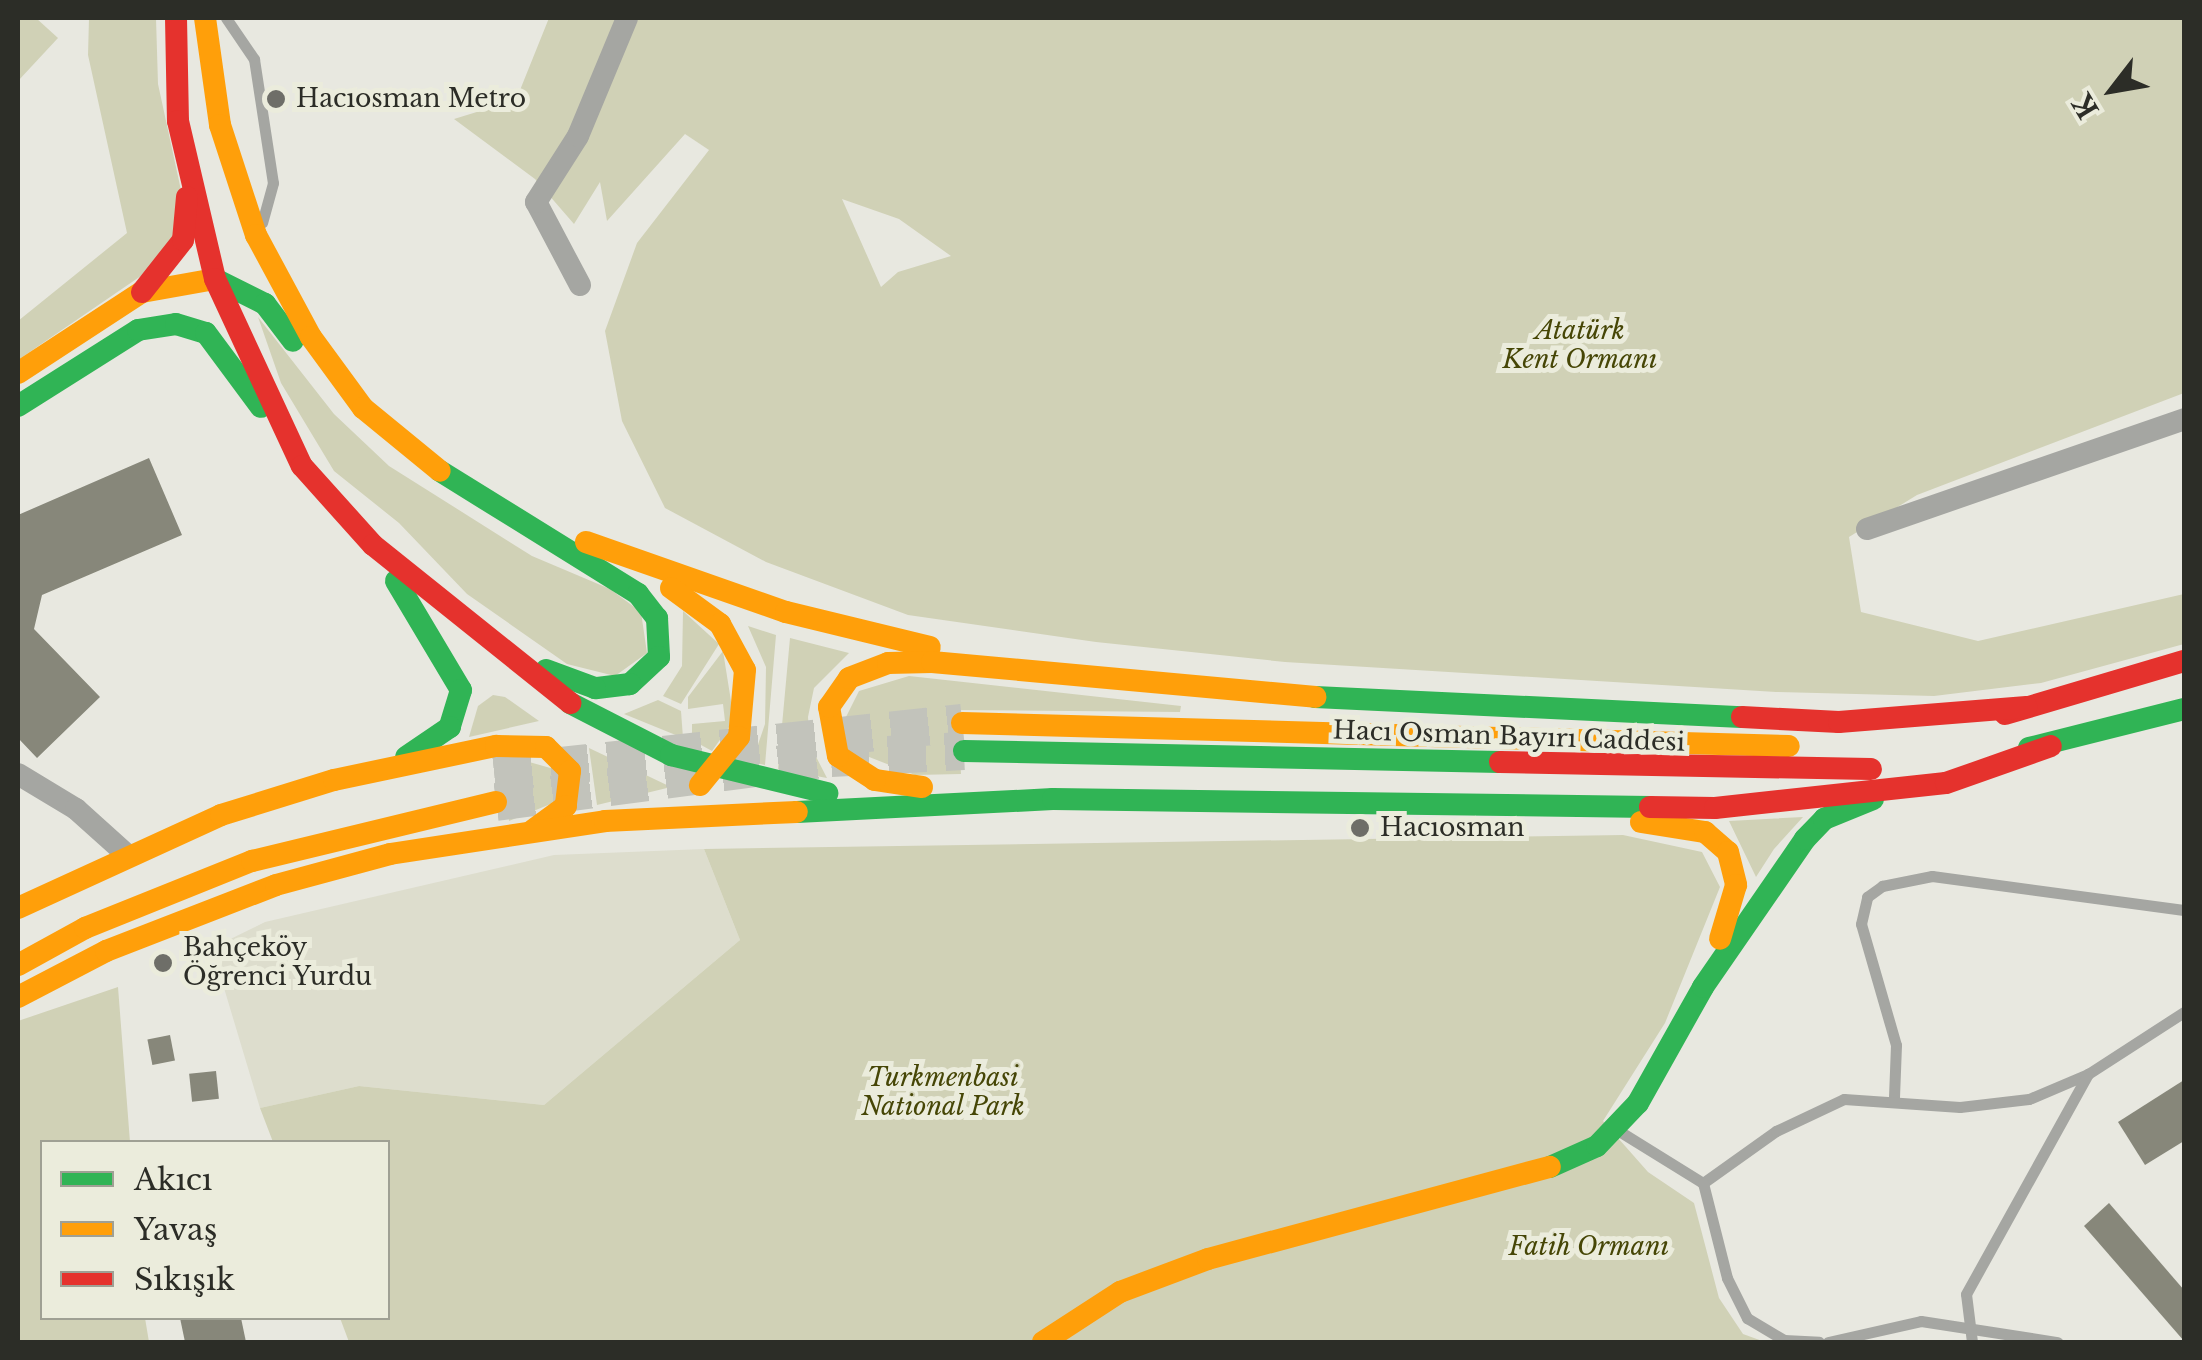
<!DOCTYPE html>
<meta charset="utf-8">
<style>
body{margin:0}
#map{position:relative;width:2202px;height:1360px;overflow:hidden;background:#e8e8e0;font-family:"Libre Baskerville",serif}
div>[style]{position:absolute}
.built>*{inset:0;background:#ddddcd}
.green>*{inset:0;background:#d0d1b6}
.building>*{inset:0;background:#87877a;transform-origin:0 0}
.primary-tunnel>*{height:38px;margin-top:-19px;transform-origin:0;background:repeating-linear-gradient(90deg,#c2c3bb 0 38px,transparent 0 57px)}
.lane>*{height:11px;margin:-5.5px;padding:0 5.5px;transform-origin:5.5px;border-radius:5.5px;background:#a5a6a2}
.street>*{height:22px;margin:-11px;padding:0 11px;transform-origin:11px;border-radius:11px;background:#a5a6a2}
.fast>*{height:22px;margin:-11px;padding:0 11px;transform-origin:11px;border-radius:11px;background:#30b455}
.slow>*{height:22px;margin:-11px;padding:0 11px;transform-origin:11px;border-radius:11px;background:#ff9f0a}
.jam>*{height:22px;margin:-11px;padding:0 11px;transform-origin:11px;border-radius:11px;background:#e5322d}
.dots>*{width:28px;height:28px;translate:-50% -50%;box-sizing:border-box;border:5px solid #ebecdc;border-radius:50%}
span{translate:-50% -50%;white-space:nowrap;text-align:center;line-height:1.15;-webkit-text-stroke:10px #ebecdc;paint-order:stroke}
.poi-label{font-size:25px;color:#2c2d27}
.left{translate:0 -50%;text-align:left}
.park-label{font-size:25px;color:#464606;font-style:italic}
.street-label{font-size:25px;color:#2c2d27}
.frame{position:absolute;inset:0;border:20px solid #2c2d27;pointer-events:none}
.legend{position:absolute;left:40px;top:1140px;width:350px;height:180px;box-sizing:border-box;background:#ebecdc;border:2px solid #9fa094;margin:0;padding:12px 18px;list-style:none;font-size:30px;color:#2c2d27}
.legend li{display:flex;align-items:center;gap:20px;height:50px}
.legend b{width:50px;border:2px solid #9fa094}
.north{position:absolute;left:2062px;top:40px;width:100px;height:100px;-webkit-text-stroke:8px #ebecdc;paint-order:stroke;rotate:239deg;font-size:28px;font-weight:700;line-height:40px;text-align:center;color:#2c2d27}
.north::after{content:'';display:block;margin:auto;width:35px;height:45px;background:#2c2d27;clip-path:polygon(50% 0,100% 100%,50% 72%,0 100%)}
</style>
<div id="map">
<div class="built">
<i style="clip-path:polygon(704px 849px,740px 940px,544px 1105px,359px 1086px,260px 1108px,212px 948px,265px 922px,554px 855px)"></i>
</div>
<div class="green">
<i style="clip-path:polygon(18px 18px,36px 18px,58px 38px,18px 81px)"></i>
<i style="clip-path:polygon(89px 18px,156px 18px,158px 84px,192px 241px,18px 360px,18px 321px,127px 233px,88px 55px)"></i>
<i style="clip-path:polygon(evenodd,549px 18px,2184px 18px,2184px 393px,1917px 495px,1849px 537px,1861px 612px,1978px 641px,2184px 594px,2184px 644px,2041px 683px,1934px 696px,1776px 692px,1285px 662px,1096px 642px,908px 615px,766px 562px,665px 508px,622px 421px,605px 331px,637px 243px,709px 150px,685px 134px,607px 221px,600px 182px,574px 224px,535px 179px,454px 119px,516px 100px,549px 18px,842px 199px,899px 219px,951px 256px,898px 272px,881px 287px,842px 199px)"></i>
<i style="clip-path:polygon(258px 317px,334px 414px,389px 466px,532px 556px,610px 589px,641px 612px,647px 653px,615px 676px,567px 664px,467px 594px,399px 523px,334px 471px,281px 383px)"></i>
<i style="clip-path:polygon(683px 611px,719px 644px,681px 704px,663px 696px,682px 666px)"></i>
<i style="clip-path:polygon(748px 626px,776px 635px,765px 765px,752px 762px,765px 724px,766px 667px)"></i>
<i style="clip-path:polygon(790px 638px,849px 653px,814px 688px,808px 717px,810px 745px,827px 778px,778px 769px)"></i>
<i style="clip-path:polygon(723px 651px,734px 720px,712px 751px,692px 740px,692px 724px,725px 721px,723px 704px,688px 709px,688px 697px)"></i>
<i style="clip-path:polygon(909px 676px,1181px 706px,1180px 712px,957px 710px,961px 774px,915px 775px,859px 753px,845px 719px,859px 691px)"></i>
<i style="clip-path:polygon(493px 695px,505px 697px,539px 721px,469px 737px,478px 706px)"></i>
<i style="clip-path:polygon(658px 700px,681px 711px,683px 738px,624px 714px)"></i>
<i style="clip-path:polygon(589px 748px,671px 787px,597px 805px)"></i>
<i style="clip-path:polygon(522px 760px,554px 769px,553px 803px,509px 821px,504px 762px)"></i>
<i style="clip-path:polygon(1803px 817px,1774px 849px,1756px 877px,1729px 821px)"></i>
<i style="clip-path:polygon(1623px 835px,1702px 852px,1720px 887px,1665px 1023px,1603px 1121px,1648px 1172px,1694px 1203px,1719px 1298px,1743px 1334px,1765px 1342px,349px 1342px,340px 1318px,388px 1318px,388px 1142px,273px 1142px,260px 1108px,359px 1086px,544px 1105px,740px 940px,704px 849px)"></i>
<i style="clip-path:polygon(118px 987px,130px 1142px,42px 1142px,42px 1318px,145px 1318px,149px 1342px,18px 1342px,18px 1021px)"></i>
</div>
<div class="building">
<i style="clip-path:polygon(149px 458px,182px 535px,42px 595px,34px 629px,100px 697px,37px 758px,18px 738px,18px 515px)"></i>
<i style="left:170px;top:1035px;width:26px;height:23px;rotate:79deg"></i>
<i style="left:216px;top:1071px;width:28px;height:27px;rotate:84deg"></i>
<i style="clip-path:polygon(2184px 1080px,2184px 1141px,2145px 1165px,2118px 1122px)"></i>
<i style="clip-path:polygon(2109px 1203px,2184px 1290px,2184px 1341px,2084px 1226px)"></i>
<i style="clip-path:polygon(180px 1318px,241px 1318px,246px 1342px,185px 1342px)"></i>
</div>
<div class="primary-tunnel">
<i style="left:494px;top:773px;width:471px;rotate:-6.1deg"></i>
<i style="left:496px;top:802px;width:338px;rotate:-7.5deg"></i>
<i style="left:831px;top:758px;width:133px;rotate:-3deg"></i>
</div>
<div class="lane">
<i style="left:226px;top:18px;width:50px;rotate:55.7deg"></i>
<i style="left:254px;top:59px;width:125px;rotate:81.3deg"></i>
<i style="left:273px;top:183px;width:41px;rotate:105.4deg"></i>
<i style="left:1894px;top:1097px;width:52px;rotate:-87.8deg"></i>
<i style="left:1896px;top:1045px;width:126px;rotate:-106.1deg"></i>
<i style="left:1861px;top:924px;width:28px;rotate:-77deg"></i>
<i style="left:1867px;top:897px;width:19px;rotate:-36deg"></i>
<i style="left:1882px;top:886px;width:51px;rotate:-11.3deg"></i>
<i style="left:1932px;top:876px;width:254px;rotate:7.7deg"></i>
<i style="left:1619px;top:1131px;width:99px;rotate:31.8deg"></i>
<i style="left:1703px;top:1183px;width:90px;rotate:-35.5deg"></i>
<i style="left:1776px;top:1131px;width:75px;rotate:-25.2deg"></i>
<i style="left:1844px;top:1099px;width:116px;rotate:3.9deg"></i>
<i style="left:1960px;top:1107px;width:69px;rotate:-6.6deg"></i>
<i style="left:2029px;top:1099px;width:64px;rotate:-23deg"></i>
<i style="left:2088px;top:1074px;width:114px;rotate:-32.9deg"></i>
<i style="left:1703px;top:1183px;width:98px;rotate:75.8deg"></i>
<i style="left:1727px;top:1278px;width:45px;rotate:63.4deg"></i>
<i style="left:1747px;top:1318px;width:43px;rotate:30.7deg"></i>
<i style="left:1784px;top:1340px;width:35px;rotate:3deg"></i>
<i style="left:1828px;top:1342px;width:95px;rotate:-12.7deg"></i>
<i style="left:1921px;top:1321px;width:138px;rotate:8.8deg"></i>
<i style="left:1972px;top:1342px;width:48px;rotate:-97.1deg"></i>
<i style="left:1966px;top:1294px;width:252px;rotate:-61deg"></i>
</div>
<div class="street">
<i style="left:580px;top:285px;width:94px;rotate:-117.9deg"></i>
<i style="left:536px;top:202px;width:78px;rotate:-57.5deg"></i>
<i style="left:578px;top:136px;width:128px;rotate:-67.4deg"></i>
<i style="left:1867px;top:529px;width:336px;rotate:-19.1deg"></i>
<i style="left:18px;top:774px;width:68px;rotate:31.1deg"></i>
<i style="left:76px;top:809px;width:66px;rotate:41.9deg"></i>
</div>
<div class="fast">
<i style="left:215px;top:279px;width:56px;rotate:26.6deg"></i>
<i style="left:265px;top:304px;width:46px;rotate:52.9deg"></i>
<i style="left:18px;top:406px;width:142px;rotate:-32.3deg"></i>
<i style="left:138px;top:330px;width:38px;rotate:-9deg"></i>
<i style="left:176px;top:324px;width:31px;rotate:17deg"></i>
<i style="left:206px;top:333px;width:92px;rotate:53.4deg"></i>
<i style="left:440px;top:471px;width:233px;rotate:31.8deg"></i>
<i style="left:638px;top:594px;width:31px;rotate:52deg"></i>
<i style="left:657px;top:618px;width:39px;rotate:87deg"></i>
<i style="left:659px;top:657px;width:40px;rotate:137deg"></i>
<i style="left:630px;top:684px;width:35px;rotate:173deg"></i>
<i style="left:595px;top:688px;width:52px;rotate:-159.8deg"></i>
<i style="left:396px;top:581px;width:127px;rotate:59.2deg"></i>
<i style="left:461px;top:690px;width:39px;rotate:107deg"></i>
<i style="left:450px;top:727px;width:53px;rotate:145.7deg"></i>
<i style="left:1315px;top:697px;width:427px;rotate:2.7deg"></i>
<i style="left:570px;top:703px;width:114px;rotate:27.2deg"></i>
<i style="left:671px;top:755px;width:161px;rotate:13.7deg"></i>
<i style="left:2029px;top:748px;width:160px;rotate:-14.1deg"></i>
<i style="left:964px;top:751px;width:536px;rotate:1.18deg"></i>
<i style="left:797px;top:812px;width:256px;rotate:-2.9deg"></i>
<i style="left:1053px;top:799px;width:597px;rotate:0.77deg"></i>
<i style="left:1550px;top:1167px;width:51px;rotate:-24.1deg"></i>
<i style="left:1597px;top:1146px;width:59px;rotate:-46.4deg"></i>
<i style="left:1638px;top:1103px;width:133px;rotate:-60.7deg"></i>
<i style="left:1703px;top:987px;width:180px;rotate:-55.4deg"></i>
<i style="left:1805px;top:839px;width:28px;rotate:-46deg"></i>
<i style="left:1824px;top:819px;width:53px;rotate:-22.2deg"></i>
</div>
<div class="slow">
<i style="left:205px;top:18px;width:108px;rotate:82deg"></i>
<i style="left:220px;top:125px;width:116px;rotate:71.9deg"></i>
<i style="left:256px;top:235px;width:116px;rotate:61.7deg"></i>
<i style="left:311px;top:337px;width:88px;rotate:53.8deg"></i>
<i style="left:363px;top:408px;width:99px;rotate:39.3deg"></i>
<i style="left:18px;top:373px;width:148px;rotate:-33.2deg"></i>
<i style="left:142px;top:292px;width:74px;rotate:-10.1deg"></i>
<i style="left:586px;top:542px;width:212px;rotate:19.3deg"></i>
<i style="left:786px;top:612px;width:148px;rotate:13.7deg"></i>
<i style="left:671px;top:588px;width:61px;rotate:36.3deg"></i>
<i style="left:720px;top:624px;width:52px;rotate:61.5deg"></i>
<i style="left:745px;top:670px;width:67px;rotate:95.1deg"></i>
<i style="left:739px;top:737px;width:62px;rotate:129.1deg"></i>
<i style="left:962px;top:723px;width:827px;rotate:1.59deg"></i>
<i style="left:922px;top:787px;width:48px;rotate:-171.5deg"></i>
<i style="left:875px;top:780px;width:44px;rotate:-147deg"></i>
<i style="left:838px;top:756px;width:50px;rotate:-100.4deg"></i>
<i style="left:829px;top:707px;width:35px;rotate:-55deg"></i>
<i style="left:849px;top:678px;width:42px;rotate:-21deg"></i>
<i style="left:888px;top:663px;width:44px;rotate:-1.3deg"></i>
<i style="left:932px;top:662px;width:385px;rotate:5.2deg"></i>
<i style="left:1641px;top:822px;width:65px;rotate:8.9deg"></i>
<i style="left:1705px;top:832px;width:30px;rotate:41deg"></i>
<i style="left:1728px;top:852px;width:34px;rotate:76deg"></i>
<i style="left:1736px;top:885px;width:56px;rotate:106.5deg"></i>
<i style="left:18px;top:908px;width:223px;rotate:-24.6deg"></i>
<i style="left:221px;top:815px;width:118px;rotate:-17.2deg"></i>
<i style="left:334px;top:780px;width:166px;rotate:-11.9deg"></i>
<i style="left:496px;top:746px;width:50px;rotate:1.1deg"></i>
<i style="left:546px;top:747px;width:34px;rotate:45deg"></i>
<i style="left:570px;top:771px;width:35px;rotate:97deg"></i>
<i style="left:566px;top:806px;width:41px;rotate:144deg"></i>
<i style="left:18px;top:965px;width:77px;rotate:-28.9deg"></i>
<i style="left:85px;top:928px;width:180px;rotate:-21.9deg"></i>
<i style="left:252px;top:861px;width:251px;rotate:-13.6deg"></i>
<i style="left:18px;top:997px;width:99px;rotate:-27.6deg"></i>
<i style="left:106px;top:951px;width:182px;rotate:-21.2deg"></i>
<i style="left:276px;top:885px;width:118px;rotate:-15.2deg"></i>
<i style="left:390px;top:854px;width:218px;rotate:-8.7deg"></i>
<i style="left:605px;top:821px;width:192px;rotate:-2.7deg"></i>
<i style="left:1043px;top:1342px;width:92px;rotate:-33deg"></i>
<i style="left:1120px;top:1292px;width:94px;rotate:-20.6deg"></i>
<i style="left:1208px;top:1259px;width:354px;rotate:-15.1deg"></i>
</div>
<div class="jam">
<i style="left:176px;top:18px;width:103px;rotate:88.9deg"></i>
<i style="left:178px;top:121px;width:162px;rotate:76.8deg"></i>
<i style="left:215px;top:279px;width:206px;rotate:65.1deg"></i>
<i style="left:302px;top:466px;width:106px;rotate:48.1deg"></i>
<i style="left:373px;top:545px;width:253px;rotate:38.7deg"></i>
<i style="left:142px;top:292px;width:66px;rotate:-51.7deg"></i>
<i style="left:183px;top:240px;width:43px;rotate:-84.7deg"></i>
<i style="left:2005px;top:714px;width:187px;rotate:-16.5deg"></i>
<i style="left:1742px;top:717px;width:97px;rotate:3deg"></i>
<i style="left:1839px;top:722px;width:188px;rotate:-4.6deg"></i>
<i style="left:1500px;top:762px;width:371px;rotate:1.1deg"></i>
<i style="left:1650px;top:807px;width:65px;rotate:0.9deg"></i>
<i style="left:1715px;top:808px;width:232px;rotate:-6.2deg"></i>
<i style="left:1946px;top:783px;width:111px;rotate:-19.4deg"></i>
</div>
<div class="dots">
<i style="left:276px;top:99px;background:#6e6e68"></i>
<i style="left:1360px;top:828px;background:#6e6e68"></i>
<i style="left:163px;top:963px;background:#6e6e68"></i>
</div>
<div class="poi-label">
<span class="left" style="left:296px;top:99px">Hacıosman Metro</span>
<span class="left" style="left:1380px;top:828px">Hacıosman</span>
<span class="left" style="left:183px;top:963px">Bahçeköy<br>Öğrenci Yurdu</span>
</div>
<div class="park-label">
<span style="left:1580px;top:346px">Atatürk<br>Kent Ormanı</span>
<span style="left:943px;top:1093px">Turkmenbasi<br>National Park</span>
<span style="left:1589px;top:1247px">Fatih Ormanı</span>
</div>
<div class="street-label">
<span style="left:1509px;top:737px;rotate:2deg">Hacı Osman Bayırı Caddesi</span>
</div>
<div class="frame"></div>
<ul class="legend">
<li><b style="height:12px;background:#30b455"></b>Akıcı</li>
<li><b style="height:12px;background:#ff9f0a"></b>Yavaş</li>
<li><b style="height:12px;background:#e5322d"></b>Sıkışık</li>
</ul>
<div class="north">K</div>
</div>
